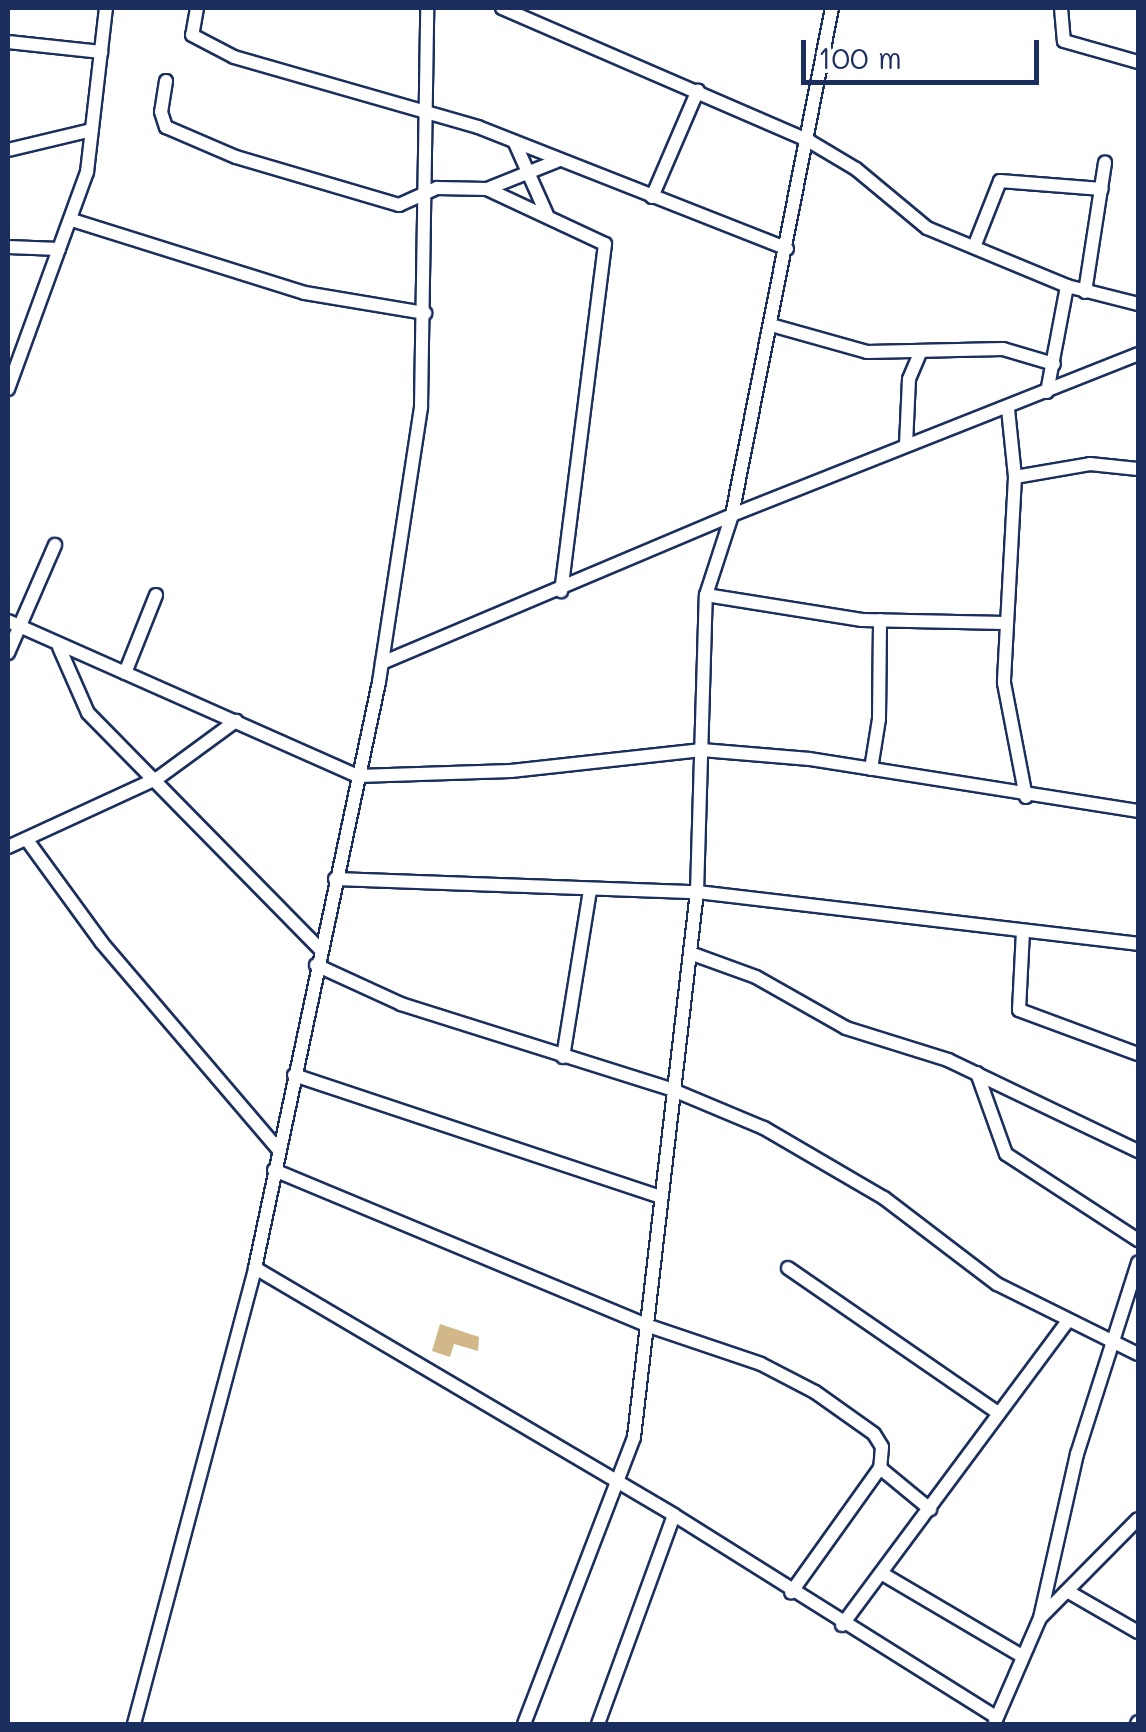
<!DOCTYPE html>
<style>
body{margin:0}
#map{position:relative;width:1146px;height:1732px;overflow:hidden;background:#fff;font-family:Mali,sans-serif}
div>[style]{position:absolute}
.building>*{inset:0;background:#d2b888}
.roads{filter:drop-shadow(2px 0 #1b2f5e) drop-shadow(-2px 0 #1b2f5e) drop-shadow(0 2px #1b2f5e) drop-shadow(0 -2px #1b2f5e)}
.minor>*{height:12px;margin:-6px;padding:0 6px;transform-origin:6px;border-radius:6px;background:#fff}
span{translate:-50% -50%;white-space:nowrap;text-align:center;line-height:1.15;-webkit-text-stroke:10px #fff;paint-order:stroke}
.frame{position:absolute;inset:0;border:10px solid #1b2f5e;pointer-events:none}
.scale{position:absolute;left:801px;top:40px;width:238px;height:45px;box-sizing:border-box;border:5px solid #1b2f5e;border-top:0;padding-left:12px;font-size:30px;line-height:35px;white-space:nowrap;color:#1b2f5e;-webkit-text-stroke:8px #fff;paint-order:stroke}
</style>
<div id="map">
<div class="building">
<i style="clip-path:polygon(440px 1324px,479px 1337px,478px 1351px,454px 1344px,450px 1357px,432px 1351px)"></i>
</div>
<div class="roads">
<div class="minor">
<i style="left:197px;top:8px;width:27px;rotate:100deg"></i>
<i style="left:192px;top:35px;width:47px;rotate:27.6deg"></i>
<i style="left:234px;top:57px;width:254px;rotate:16deg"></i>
<i style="left:478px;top:127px;width:332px;rotate:21.5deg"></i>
<i style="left:502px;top:8px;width:335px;rotate:23.4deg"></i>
<i style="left:809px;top:141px;width:55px;rotate:30.8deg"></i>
<i style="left:856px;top:169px;width:92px;rotate:39.7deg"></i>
<i style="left:927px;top:228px;width:152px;rotate:22.5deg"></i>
<i style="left:1067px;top:286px;width:73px;rotate:14.2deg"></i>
<i style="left:1061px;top:8px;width:33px;rotate:85deg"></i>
<i style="left:1064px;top:41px;width:77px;rotate:15.8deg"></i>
<i style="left:8px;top:42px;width:94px;rotate:6.1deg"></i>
<i style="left:166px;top:81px;width:31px;rotate:99deg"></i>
<i style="left:161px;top:112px;width:16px;rotate:72deg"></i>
<i style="left:166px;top:127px;width:76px;rotate:23.2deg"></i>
<i style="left:236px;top:157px;width:170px;rotate:16.4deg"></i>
<i style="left:399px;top:205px;width:42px;rotate:-24.1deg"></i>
<i style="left:437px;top:188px;width:50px;rotate:1.1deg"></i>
<i style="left:487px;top:189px;width:130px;rotate:25deg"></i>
<i style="left:605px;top:244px;width:350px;rotate:97.2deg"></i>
<i style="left:515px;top:143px;width:81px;rotate:66deg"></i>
<i style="left:8px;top:150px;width:86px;rotate:-13.4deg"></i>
<i style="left:487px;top:189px;width:75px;rotate:-21.8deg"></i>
<i style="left:652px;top:197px;width:116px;rotate:-66.7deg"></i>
<i style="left:72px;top:220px;width:244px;rotate:17.4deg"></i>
<i style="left:305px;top:293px;width:122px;rotate:9.5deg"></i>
<i style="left:8px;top:247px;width:51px;rotate:2.2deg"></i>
<i style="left:974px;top:247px;width:71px;rotate:-68.5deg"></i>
<i style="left:1000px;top:181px;width:102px;rotate:4.5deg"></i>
<i style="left:1085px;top:292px;width:131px;rotate:-81.2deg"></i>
<i style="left:771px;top:325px;width:100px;rotate:15.7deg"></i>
<i style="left:867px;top:352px;width:136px;rotate:-1.3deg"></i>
<i style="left:1003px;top:349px;width:53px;rotate:16.4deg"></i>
<i style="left:8px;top:389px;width:231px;rotate:-70deg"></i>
<i style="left:87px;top:172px;width:165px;rotate:-83.4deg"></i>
<i style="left:1047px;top:392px;width:108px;rotate:-79.3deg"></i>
<i style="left:1008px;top:409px;width:68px;rotate:84.1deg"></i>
<i style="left:1015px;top:477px;width:206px;rotate:93.1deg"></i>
<i style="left:1004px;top:683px;width:116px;rotate:79.1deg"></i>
<i style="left:906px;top:445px;width:66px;rotate:-87.4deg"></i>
<i style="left:909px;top:379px;width:28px;rotate:-67deg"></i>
<i style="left:1015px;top:477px;width:76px;rotate:-9.8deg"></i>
<i style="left:1090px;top:464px;width:48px;rotate:5.9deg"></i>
<i style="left:706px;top:595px;width:158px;rotate:9.1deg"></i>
<i style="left:862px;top:620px;width:143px;rotate:1.2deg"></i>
<i style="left:8px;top:621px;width:383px;rotate:23.9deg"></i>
<i style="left:358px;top:776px;width:153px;rotate:-1.9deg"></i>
<i style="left:511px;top:771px;width:192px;rotate:-6.3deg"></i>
<i style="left:702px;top:750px;width:108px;rotate:4.8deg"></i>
<i style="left:810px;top:759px;width:332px;rotate:9deg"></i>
<i style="left:59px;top:647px;width:72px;rotate:66.3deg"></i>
<i style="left:88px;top:713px;width:330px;rotate:45.5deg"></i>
<i style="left:8px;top:653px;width:118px;rotate:-66.5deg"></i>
<i style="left:382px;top:663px;width:380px;rotate:-22.9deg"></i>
<i style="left:732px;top:515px;width:437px;rotate:-21.6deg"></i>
<i style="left:125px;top:673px;width:84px;rotate:-68.3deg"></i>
<i style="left:871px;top:769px;width:51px;rotate:-80.9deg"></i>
<i style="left:879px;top:719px;width:99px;rotate:-89.4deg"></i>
<i style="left:27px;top:840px;width:127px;rotate:53.9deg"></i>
<i style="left:102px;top:943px;width:271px;rotate:49.5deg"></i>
<i style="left:8px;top:847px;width:165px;rotate:-24.7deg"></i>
<i style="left:158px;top:778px;width:97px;rotate:-36.2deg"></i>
<i style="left:335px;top:879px;width:362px;rotate:2.1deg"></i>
<i style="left:697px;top:892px;width:444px;rotate:6.7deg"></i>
<i style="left:1023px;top:931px;width:79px;rotate:92.9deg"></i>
<i style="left:1019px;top:1010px;width:127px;rotate:20.3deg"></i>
<i style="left:690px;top:953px;width:70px;rotate:20deg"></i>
<i style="left:756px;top:977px;width:103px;rotate:29.5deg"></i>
<i style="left:846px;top:1028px;width:107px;rotate:17.4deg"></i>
<i style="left:948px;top:1060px;width:211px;rotate:25.6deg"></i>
<i style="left:316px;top:965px;width:94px;rotate:24.6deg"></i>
<i style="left:401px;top:1004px;width:285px;rotate:17.5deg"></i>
<i style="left:673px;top:1090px;width:99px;rotate:22.7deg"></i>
<i style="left:764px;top:1128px;width:139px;rotate:30.3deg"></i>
<i style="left:884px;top:1198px;width:142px;rotate:37.3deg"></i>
<i style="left:997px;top:1284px;width:157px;rotate:26.4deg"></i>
<i style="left:563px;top:1057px;width:168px;rotate:-80.8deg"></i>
<i style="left:977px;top:1073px;width:86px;rotate:70.3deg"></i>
<i style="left:1006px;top:1154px;width:158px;rotate:33.1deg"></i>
<i style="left:294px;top:1075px;width:387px;rotate:18.4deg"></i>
<i style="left:274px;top:1170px;width:403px;rotate:22.6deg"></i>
<i style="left:646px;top:1325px;width:121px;rotate:18.7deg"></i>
<i style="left:761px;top:1364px;width:61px;rotate:27.4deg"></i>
<i style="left:815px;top:1392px;width:72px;rotate:35.4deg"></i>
<i style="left:874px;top:1434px;width:15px;rotate:58deg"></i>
<i style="left:882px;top:1447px;width:21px;rotate:95deg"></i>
<i style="left:880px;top:1468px;width:153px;rotate:125.5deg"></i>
<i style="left:255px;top:1268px;width:486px;rotate:30.5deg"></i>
<i style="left:674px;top:1515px;width:381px;rotate:32.1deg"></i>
<i style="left:788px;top:1268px;width:254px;rotate:34.6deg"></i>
<i style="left:880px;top:1468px;width:65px;rotate:39.4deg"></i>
<i style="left:881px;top:1573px;width:164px;rotate:30.5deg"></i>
<i style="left:1067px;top:1591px;width:82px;rotate:30deg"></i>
<i style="left:1042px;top:1616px;width:136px;rotate:-45.3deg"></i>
<i style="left:842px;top:1625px;width:377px;rotate:-53.4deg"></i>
<i style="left:995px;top:1722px;width:113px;rotate:-66.6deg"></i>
<i style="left:1040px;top:1618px;width:168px;rotate:-77.3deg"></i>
<i style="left:1077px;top:1454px;width:201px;rotate:-72.3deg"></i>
<i style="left:134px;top:1724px;width:472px;rotate:-75.1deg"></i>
<i style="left:255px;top:1268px;width:599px;rotate:-78.05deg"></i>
<i style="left:379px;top:682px;width:278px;rotate:-81.3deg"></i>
<i style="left:421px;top:407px;width:399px;rotate:-89.1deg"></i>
<i style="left:524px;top:1724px;width:307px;rotate:-69deg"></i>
<i style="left:634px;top:1437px;width:549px;rotate:-83.41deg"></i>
<i style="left:697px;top:892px;width:297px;rotate:-88.3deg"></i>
<i style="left:706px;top:595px;width:84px;rotate:-72deg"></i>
<i style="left:732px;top:515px;width:517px;rotate:-78.84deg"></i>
<i style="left:598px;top:1724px;width:222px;rotate:-70deg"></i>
<i style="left:1137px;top:1724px;width:2px;rotate:-63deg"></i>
</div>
</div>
<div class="frame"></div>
<div class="scale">100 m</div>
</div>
